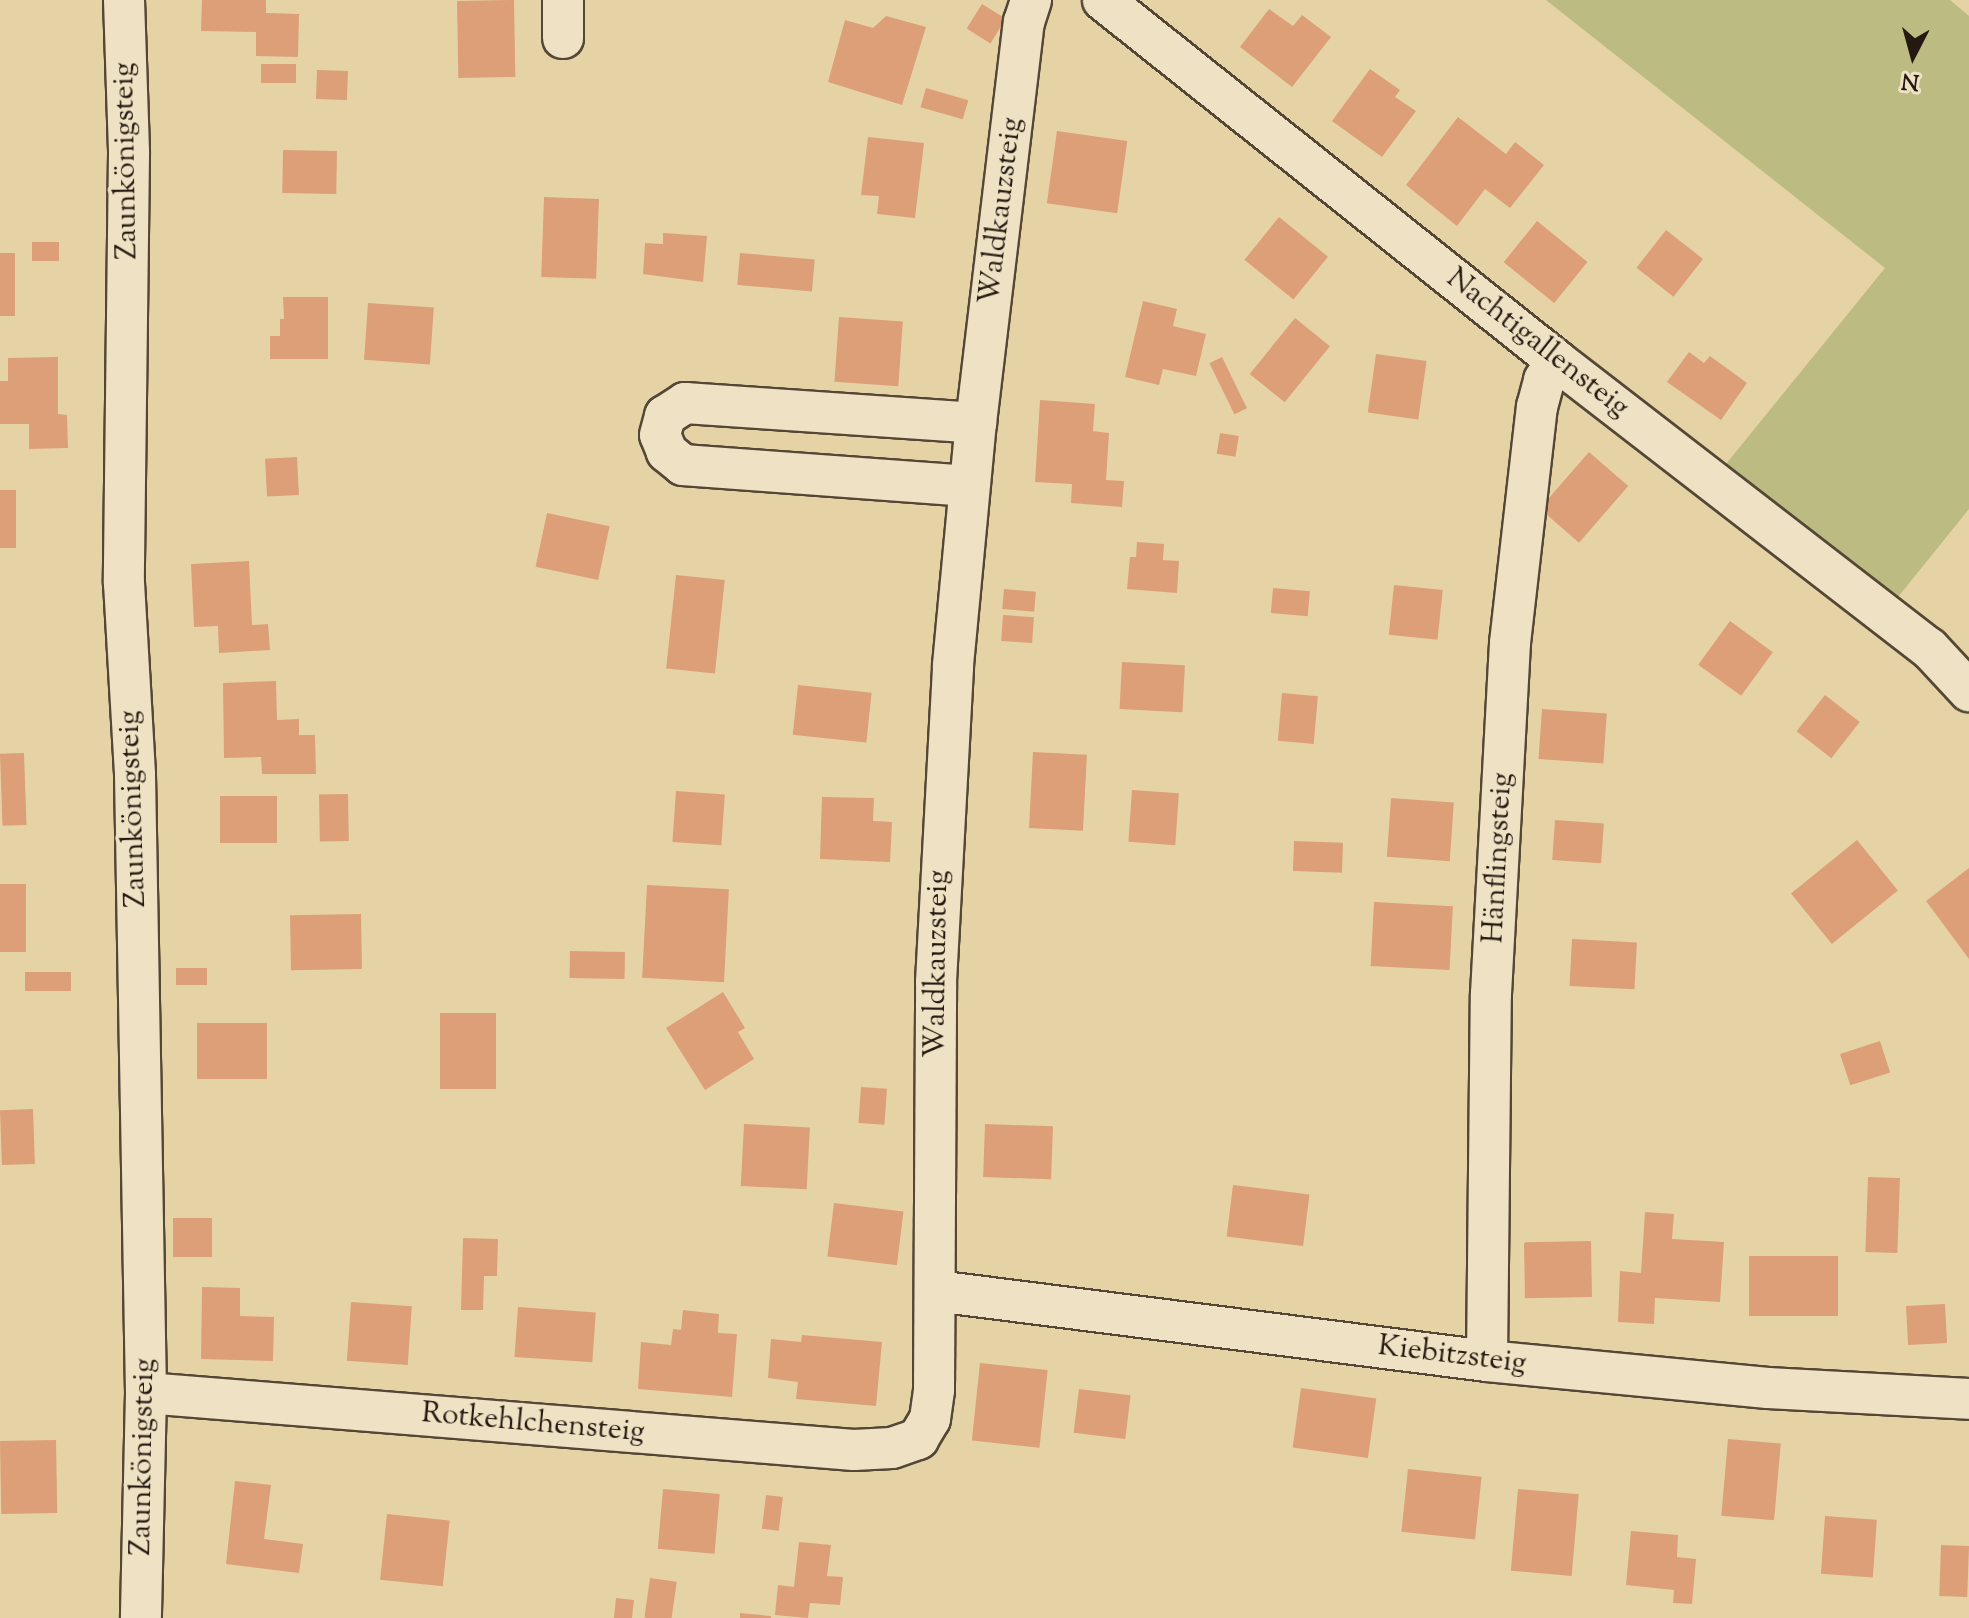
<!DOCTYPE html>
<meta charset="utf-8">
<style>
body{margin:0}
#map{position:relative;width:1969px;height:1618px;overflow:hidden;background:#e6d3a5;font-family:"Sorts Mill Goudy",serif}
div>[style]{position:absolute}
.green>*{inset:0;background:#bbbb82}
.building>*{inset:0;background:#dd9f78;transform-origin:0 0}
.roads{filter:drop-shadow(2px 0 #544736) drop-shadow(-2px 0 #544736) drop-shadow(0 2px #544736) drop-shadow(0 -2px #544736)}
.minor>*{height:40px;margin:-20px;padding:0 20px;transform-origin:20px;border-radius:20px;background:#efe2c4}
span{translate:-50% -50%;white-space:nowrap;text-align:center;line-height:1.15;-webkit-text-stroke:7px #efe2c4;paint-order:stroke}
.street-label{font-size:30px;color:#241811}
.north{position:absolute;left:1873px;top:16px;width:80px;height:80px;-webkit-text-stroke:6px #efe2c4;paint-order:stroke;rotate:186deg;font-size:22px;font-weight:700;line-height:32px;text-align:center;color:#241811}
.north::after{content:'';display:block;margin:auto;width:28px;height:36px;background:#241811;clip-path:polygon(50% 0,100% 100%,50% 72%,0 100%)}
</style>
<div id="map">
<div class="green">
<i style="clip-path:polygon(1546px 0,1950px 0,1969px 16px,1969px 509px,1898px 597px,1726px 464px,1885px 268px)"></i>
</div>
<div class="building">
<i style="clip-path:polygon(202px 0,266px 0,266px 13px,299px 14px,298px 57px,256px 56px,256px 32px,201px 31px)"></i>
<i style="left:514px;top:0;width:77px;height:57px;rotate:89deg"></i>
<i style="left:982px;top:4px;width:28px;height:29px;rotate:32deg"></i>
<i style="clip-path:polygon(1269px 9px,1293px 26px,1302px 15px,1331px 37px,1292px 87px,1240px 47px)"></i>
<i style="clip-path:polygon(886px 16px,926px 27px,902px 105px,828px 82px,845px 20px,873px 28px)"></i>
<i style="left:261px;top:64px;width:35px;height:19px"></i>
<i style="clip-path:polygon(1370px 69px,1400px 90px,1395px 97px,1416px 111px,1382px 157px,1332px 121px)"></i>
<i style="left:317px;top:70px;width:31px;height:29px;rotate:2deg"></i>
<i style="left:926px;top:88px;width:44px;height:20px;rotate:16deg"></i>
<i style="clip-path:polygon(1458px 117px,1506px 154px,1515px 142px,1544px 165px,1510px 208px,1485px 189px,1457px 226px,1406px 185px)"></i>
<i style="left:1057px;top:131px;width:71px;height:73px;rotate:8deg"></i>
<i style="clip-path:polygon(868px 137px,924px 143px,915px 218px,877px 214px,879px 196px,861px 195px)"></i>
<i style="left:283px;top:150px;width:54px;height:43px;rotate:1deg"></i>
<i style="left:544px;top:197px;width:55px;height:80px;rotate:2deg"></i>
<i style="left:1279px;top:217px;width:63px;height:55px;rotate:39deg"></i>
<i style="left:1537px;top:221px;width:65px;height:53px;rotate:39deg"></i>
<i style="left:1666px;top:230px;width:47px;height:48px;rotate:38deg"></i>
<i style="clip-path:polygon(663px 233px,707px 236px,703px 282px,643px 274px,645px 243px,663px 244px)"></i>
<i style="left:32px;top:242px;width:27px;height:19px"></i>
<i style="left:0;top:253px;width:15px;height:63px"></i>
<i style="left:740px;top:253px;width:75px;height:32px;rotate:5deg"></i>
<i style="clip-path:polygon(283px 297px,328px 297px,328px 359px,270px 359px,270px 336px,280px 336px,280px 319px,284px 319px)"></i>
<i style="clip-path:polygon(1143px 301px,1177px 309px,1173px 326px,1206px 334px,1196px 376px,1163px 369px,1159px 385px,1125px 377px)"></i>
<i style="left:368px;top:303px;width:66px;height:57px;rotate:4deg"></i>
<i style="left:839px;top:317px;width:64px;height:65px;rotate:4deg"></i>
<i style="left:1295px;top:318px;width:45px;height:72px;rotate:39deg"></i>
<i style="clip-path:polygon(1689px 352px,1704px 363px,1710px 356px,1747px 383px,1721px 420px,1667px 382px)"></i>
<i style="left:1376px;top:354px;width:51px;height:59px;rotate:8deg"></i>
<i style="clip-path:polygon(58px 357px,58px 414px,67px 415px,68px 448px,29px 449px,29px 424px,0 424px,0 381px,8px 381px,8px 358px)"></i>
<i style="left:1222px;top:357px;width:57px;height:14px;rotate:64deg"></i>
<i style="clip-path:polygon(1040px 400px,1095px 404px,1093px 431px,1109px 433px,1106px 480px,1124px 481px,1122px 507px,1071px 503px,1072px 484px,1035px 482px)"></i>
<i style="left:1220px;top:433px;width:19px;height:21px;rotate:9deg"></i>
<i style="left:1589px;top:452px;width:52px;height:75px;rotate:41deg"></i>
<i style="left:297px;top:457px;width:38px;height:32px;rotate:87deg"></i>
<i style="left:0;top:490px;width:16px;height:58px"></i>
<i style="left:547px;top:513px;width:64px;height:55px;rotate:12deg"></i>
<i style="clip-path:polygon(1137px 542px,1164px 544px,1163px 560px,1179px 561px,1177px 593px,1127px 589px,1130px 557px,1136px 557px)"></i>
<i style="clip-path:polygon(249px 561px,252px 625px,268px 624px,270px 650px,219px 653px,218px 626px,194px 627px,191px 564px)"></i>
<i style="left:676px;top:575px;width:49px;height:94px;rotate:6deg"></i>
<i style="left:1394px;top:585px;width:49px;height:50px;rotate:6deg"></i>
<i style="left:1273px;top:588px;width:37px;height:25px;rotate:5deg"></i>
<i style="left:1004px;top:589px;width:32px;height:20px;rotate:5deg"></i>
<i style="left:1003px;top:615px;width:31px;height:26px;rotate:4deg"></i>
<i style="left:1730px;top:621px;width:53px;height:54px;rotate:36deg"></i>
<i style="left:1122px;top:662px;width:63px;height:47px;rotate:3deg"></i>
<i style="clip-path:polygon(276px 681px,277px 720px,299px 719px,299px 735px,315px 735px,316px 774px,262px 774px,261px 757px,224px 758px,223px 683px)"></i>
<i style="left:798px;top:685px;width:74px;height:50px;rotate:6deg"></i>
<i style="left:1282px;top:693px;width:36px;height:48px;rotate:5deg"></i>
<i style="left:1825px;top:695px;width:44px;height:46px;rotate:38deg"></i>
<i style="left:1542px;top:709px;width:65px;height:50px;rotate:4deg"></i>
<i style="left:1033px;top:752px;width:54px;height:76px;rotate:3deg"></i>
<i style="left:24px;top:753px;width:72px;height:24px;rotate:88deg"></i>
<i style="left:1132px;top:790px;width:47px;height:52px;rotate:4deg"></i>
<i style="left:676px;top:791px;width:49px;height:51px;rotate:4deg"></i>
<i style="left:348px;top:794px;width:47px;height:29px;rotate:89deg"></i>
<i style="left:220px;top:796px;width:57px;height:47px"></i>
<i style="clip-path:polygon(822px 797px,874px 798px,873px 821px,892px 822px,890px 862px,820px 859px)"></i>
<i style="left:1391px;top:798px;width:63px;height:59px;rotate:4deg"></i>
<i style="left:1555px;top:820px;width:49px;height:40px;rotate:4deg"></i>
<i style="left:1857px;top:840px;width:65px;height:85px;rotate:51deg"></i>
<i style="left:1294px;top:841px;width:49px;height:30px;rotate:2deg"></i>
<i style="clip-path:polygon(1969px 868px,1969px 959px,1926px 901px)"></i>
<i style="left:0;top:884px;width:26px;height:68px"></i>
<i style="left:647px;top:885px;width:82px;height:93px;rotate:3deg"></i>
<i style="left:1374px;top:902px;width:79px;height:64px;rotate:3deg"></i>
<i style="left:361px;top:914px;width:55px;height:71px;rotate:89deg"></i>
<i style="left:1572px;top:939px;width:65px;height:47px;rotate:3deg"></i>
<i style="left:570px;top:951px;width:55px;height:27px;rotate:1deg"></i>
<i style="left:207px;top:968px;width:17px;height:31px;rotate:90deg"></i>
<i style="left:71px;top:972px;width:19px;height:46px;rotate:90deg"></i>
<i style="clip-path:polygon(723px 992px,745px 1028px,738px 1032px,754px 1059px,705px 1090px,666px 1028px)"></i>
<i style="left:440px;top:1013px;width:56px;height:76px"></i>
<i style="left:197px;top:1023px;width:70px;height:56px"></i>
<i style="left:1880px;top:1041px;width:33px;height:42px;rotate:72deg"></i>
<i style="left:861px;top:1087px;width:26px;height:36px;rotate:4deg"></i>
<i style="left:33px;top:1109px;width:55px;height:33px;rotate:88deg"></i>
<i style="left:744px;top:1124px;width:66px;height:62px;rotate:3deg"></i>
<i style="left:985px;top:1124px;width:68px;height:53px;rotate:2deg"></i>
<i style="left:1868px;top:1177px;width:32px;height:75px;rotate:2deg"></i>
<i style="left:1233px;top:1185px;width:77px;height:52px;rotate:7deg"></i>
<i style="left:834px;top:1203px;width:70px;height:54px;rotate:7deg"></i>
<i style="clip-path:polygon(1645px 1212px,1674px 1214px,1672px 1239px,1724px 1242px,1720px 1302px,1655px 1298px,1654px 1324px,1618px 1322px,1620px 1271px,1641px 1273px)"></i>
<i style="left:173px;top:1218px;width:39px;height:39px"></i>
<i style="clip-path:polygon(463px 1238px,498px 1239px,497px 1276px,484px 1276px,483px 1310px,461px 1310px)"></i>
<i style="left:1591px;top:1241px;width:56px;height:67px;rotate:89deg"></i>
<i style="left:1749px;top:1256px;width:89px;height:60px"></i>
<i style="clip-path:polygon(202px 1287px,240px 1288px,240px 1316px,274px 1317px,273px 1361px,201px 1359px)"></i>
<i style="left:351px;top:1302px;width:61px;height:59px;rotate:4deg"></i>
<i style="left:1945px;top:1304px;width:39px;height:39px;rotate:87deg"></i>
<i style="left:518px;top:1307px;width:78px;height:50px;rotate:4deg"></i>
<i style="clip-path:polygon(683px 1310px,719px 1314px,718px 1333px,737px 1334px,732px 1397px,638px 1389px,641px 1342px,671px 1345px,673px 1329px,681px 1330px)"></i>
<i style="clip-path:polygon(802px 1335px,882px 1342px,876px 1406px,796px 1399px,798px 1382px,768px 1378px,771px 1339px,801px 1342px)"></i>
<i style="left:980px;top:1363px;width:68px;height:78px;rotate:6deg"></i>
<i style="left:1301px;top:1388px;width:76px;height:60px;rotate:8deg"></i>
<i style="left:1079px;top:1389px;width:52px;height:44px;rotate:7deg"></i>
<i style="left:1728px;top:1439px;width:53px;height:77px;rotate:5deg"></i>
<i style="left:56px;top:1440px;width:73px;height:56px;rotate:89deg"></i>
<i style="left:1408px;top:1469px;width:74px;height:63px;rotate:6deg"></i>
<i style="clip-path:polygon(235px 1481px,271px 1485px,264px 1539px,303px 1544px,299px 1573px,226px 1564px)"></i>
<i style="left:663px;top:1489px;width:57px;height:60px;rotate:5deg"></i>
<i style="left:1518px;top:1489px;width:61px;height:82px;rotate:5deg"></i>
<i style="left:766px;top:1495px;width:17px;height:34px;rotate:7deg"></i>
<i style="left:387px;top:1514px;width:63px;height:66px;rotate:6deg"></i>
<i style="left:1825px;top:1516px;width:52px;height:58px;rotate:4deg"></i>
<i style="clip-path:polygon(1631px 1531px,1678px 1535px,1677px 1557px,1696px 1559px,1692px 1604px,1673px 1603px,1674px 1590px,1626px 1585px)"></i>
<i style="clip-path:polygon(799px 1542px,831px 1545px,827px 1576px,843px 1577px,840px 1605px,810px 1603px,808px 1618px,775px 1615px,778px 1585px,794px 1587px)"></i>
<i style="left:1941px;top:1545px;width:28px;height:51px;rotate:2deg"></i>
<i style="left:650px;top:1578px;width:27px;height:40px;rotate:8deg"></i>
<i style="left:616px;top:1598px;width:18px;height:20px;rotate:6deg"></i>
<i style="clip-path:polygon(740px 1613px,771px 1616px,771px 1618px,740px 1618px)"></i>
</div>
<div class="roads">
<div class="minor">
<i style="left:124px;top:0;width:154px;rotate:88.1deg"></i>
<i style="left:129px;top:154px;width:429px;rotate:90.7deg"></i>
<i style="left:124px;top:583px;width:192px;rotate:86.7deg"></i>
<i style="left:135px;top:775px;width:618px;rotate:88.98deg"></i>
<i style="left:146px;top:1393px;width:225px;rotate:91.3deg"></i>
<i style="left:1103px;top:0;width:580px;rotate:38.49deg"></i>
<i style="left:1557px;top:361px;width:470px;rotate:37.7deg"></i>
<i style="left:1929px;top:648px;width:59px;rotate:47.1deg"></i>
<i style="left:563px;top:38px;width:38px;rotate:-90deg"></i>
<i style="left:969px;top:486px;width:287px;rotate:-175.8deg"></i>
<i style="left:683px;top:465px;width:21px;rotate:-141deg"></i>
<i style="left:667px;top:452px;width:18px;rotate:-112deg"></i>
<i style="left:660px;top:435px;width:20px;rotate:-75deg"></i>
<i style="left:665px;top:416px;width:24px;rotate:-33deg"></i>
<i style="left:685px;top:403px;width:292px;rotate:3.9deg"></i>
<i style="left:936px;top:1291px;width:555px;rotate:7.24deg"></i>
<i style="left:1487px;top:1361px;width:282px;rotate:5.5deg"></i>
<i style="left:1768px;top:1388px;width:201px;rotate:3.1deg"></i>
<i style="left:1487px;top:1361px;width:367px;rotate:-89.4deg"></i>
<i style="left:1491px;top:994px;width:352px;rotate:-86.9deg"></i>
<i style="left:1510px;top:643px;width:238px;rotate:-83.5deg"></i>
<i style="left:1537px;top:407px;width:28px;rotate:-75deg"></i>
<i style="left:1544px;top:380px;width:23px;rotate:-56deg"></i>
<i style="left:146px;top:1393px;width:710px;rotate:4.6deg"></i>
<i style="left:854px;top:1450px;width:38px;rotate:-3deg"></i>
<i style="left:892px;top:1448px;width:28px;rotate:-19deg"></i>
<i style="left:918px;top:1439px;width:23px;rotate:-59deg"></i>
<i style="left:930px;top:1419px;width:29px;rotate:-82deg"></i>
<i style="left:934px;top:1390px;width:408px;rotate:-89.7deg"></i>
<i style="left:936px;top:982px;width:317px;rotate:-86.9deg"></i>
<i style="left:953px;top:665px;width:243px;rotate:-84.6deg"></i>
<i style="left:976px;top:423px;width:404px;rotate:-83.2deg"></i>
<i style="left:1024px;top:22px;width:23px;rotate:-72deg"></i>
</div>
</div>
<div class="street-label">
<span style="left:127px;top:161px;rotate:-91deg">Zaunkönigsteig</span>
<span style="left:1002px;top:211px;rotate:-83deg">Waldkauzsteig</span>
<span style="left:1537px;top:344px;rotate:38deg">Nachtigallensteig</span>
<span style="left:134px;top:809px;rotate:-92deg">Zaunkönigsteig</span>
<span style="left:1499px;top:858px;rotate:-87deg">Hänflingsteig</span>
<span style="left:938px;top:964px;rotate:-89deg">Waldkauzsteig</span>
<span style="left:1452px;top:1356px;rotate:7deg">Kiebitzsteig</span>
<span style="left:533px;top:1424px;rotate:5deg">Rotkehlchensteig</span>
<span style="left:144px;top:1457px;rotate:-89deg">Zaunkönigsteig</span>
</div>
<div class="north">N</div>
</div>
